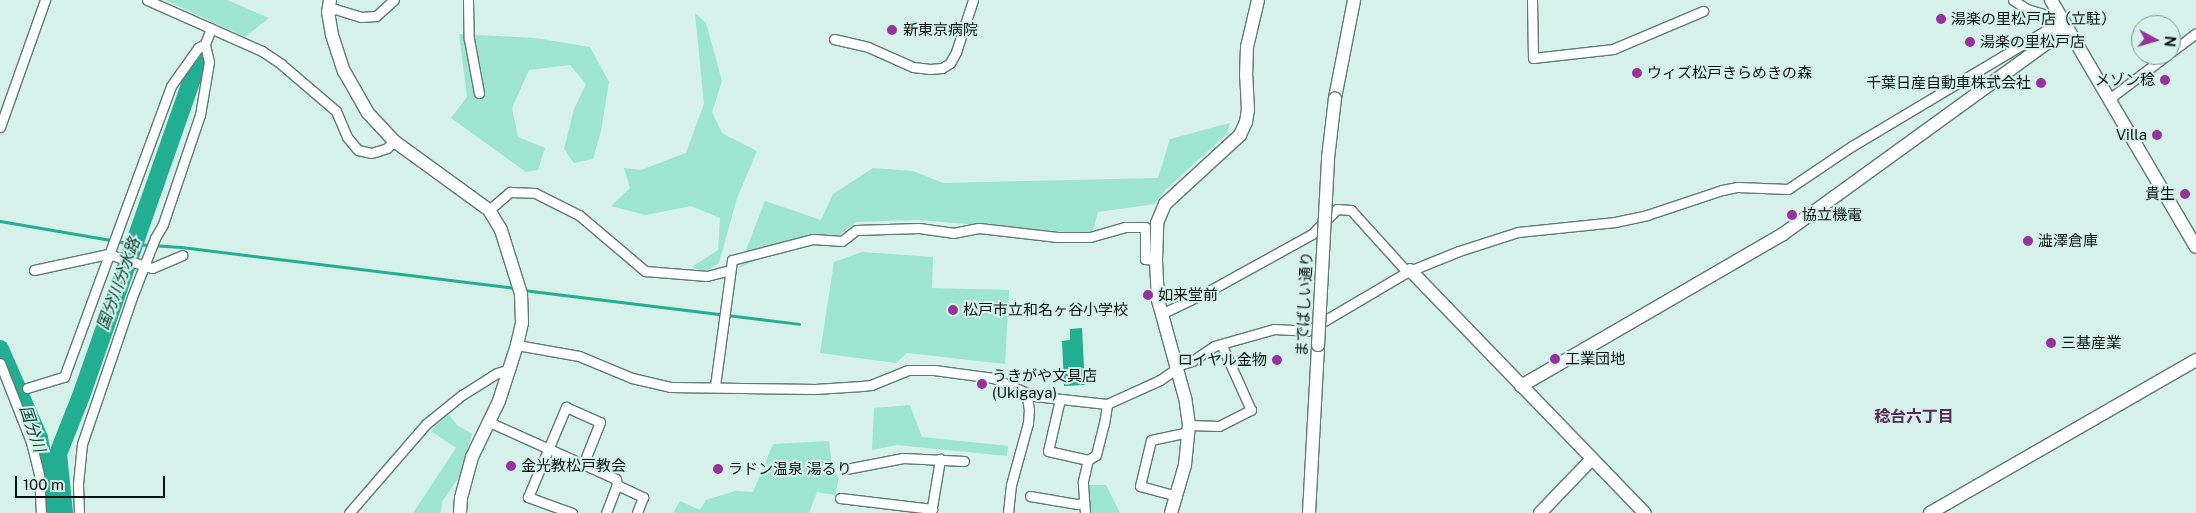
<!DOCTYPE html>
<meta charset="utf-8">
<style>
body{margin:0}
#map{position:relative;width:2196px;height:513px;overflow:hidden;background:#d5f1e9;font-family:"Public Sans","Noto Sans JP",sans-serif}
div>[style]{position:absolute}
.green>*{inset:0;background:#9de4d1}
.water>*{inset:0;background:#21ae92}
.stream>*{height:3px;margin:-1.5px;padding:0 1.5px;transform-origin:1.5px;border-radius:1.5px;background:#21ae92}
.river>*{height:18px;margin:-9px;padding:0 9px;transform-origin:9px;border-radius:9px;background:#21ae92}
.roads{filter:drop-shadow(1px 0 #617a73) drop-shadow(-1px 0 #617a73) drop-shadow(0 1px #617a73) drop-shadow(0 -1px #617a73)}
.street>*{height:9px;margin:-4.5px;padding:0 4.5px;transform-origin:4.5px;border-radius:4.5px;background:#fff}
.secondary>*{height:12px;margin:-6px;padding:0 6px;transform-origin:6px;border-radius:6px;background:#fff}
.bridges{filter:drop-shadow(1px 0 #617a73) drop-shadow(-1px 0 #617a73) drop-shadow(0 1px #617a73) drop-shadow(0 -1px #617a73)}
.secondary-bridge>*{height:12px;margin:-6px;padding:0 6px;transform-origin:6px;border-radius:6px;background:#fff}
.dots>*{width:14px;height:14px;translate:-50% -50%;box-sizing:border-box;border:2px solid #d5f1e9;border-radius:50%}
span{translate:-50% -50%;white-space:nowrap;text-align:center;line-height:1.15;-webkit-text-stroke:4px #d5f1e9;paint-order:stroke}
.poi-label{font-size:15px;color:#08120f}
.left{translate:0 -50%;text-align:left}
.right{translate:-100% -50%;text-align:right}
.street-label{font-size:15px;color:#08120f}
.water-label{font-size:16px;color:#003c30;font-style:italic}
.neighbourhood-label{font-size:16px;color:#57285a;font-weight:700}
.north{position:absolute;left:2131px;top:15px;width:50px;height:50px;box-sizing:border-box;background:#d5f1e9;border:1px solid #839892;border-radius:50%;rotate:96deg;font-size:14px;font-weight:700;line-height:20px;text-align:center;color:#08120f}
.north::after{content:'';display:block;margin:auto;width:18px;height:22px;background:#94339b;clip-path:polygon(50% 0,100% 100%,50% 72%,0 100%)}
.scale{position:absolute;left:15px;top:476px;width:150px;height:22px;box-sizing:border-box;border:2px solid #08120f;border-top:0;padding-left:6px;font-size:15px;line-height:18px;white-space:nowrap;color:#08120f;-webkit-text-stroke:4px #d5f1e9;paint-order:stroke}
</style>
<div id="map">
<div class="green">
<i style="clip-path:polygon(165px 0,227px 0,269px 18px,245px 37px)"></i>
<i style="clip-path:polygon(695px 13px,706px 23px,722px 81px,712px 112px,722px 133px,757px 151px,737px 198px,719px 263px,705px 272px,692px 267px,718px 250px,720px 218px,691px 206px,646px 215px,611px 206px,630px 188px,624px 168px,641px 170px,686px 153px,704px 104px)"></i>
<i style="clip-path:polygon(459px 34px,535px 38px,590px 47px,609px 82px,601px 131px,593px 159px,574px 163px,564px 149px,574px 109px,586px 84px,570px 65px,529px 70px,512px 108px,518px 137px,545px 148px,538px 170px,526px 172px,451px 118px,467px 97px)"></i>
<i style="clip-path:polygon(1230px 123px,1227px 134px,1165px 190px,1155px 204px,1098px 212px,1092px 234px,918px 220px,856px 222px,833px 240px,811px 234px,739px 268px,765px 201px,821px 220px,833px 194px,873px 168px,913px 171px,943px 183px,1158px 178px,1170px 139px)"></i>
<i style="clip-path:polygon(862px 252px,933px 257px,932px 288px,1009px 290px,1005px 364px,907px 353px,896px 363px,820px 353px,834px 262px)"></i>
<i style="clip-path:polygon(910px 405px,922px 437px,1008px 446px,1007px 456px,897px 445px,872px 450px,874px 408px)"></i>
<i style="clip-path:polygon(448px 413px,457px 425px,472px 434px,459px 477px,442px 502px,441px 513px,413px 513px,456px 448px,431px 431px)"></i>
<i style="clip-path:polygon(829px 441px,832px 466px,839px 478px,835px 495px,817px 492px,809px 513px,673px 513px,680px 501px,700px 510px,706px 500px,735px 491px,753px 492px,773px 444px)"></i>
<i style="clip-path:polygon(1089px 485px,1106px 485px,1120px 513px,1091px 513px)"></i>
</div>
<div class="water">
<i style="clip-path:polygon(1082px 328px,1085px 385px,1064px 386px,1062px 341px,1070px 340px,1070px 329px)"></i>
</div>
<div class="stream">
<i style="left:0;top:221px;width:136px;rotate:9.7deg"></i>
<i style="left:134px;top:244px;width:47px;rotate:3.7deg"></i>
<i style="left:181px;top:247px;width:337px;rotate:7deg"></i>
<i style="left:523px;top:290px;width:278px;rotate:7deg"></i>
</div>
<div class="river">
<i style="left:0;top:349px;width:97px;rotate:66.3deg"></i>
<i style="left:39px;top:438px;width:68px;rotate:79deg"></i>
<i style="left:64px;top:513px;width:59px;rotate:-95.8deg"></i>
<i style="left:58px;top:454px;width:62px;rotate:-68.4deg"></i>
<i style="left:81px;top:396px;width:357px;rotate:-70.7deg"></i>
</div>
<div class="roads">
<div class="street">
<i style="left:147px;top:0;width:126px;rotate:23.9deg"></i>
<i style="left:262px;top:51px;width:23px;rotate:34deg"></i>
<i style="left:281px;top:64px;width:72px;rotate:40.5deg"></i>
<i style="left:336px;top:111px;width:28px;rotate:67deg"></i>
<i style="left:347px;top:137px;width:17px;rotate:50deg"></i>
<i style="left:358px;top:150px;width:13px;rotate:13deg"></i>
<i style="left:371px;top:153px;width:7px;rotate:-16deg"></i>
<i style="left:378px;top:151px;width:9px;rotate:-18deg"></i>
<i style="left:387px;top:148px;width:10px;rotate:-45deg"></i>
<i style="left:468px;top:0;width:39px;rotate:89deg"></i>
<i style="left:469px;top:39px;width:55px;rotate:79.5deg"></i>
<i style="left:1532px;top:0;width:58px;rotate:89deg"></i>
<i style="left:1533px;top:58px;width:81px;rotate:-6.4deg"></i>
<i style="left:1613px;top:49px;width:98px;rotate:-22.9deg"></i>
<i style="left:2013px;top:0;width:17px;rotate:33deg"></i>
<i style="left:2027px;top:9px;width:38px;rotate:17deg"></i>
<i style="left:328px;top:12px;width:8px;rotate:-23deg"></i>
<i style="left:335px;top:9px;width:27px;rotate:17deg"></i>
<i style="left:361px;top:17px;width:15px;rotate:-4deg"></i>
<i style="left:376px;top:16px;width:24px;rotate:-42deg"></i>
<i style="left:834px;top:39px;width:35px;rotate:13deg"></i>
<i style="left:868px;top:47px;width:49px;rotate:24deg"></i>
<i style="left:913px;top:67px;width:17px;rotate:7deg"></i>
<i style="left:930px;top:69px;width:12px;rotate:-5deg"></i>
<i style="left:942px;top:68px;width:9px;rotate:-32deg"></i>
<i style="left:950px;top:63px;width:13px;rotate:-61deg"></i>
<i style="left:956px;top:52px;width:55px;rotate:-71.9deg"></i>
<i style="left:2171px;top:52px;width:31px;rotate:-37deg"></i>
<i style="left:2109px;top:99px;width:73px;rotate:-37.2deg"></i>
<i style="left:0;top:127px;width:135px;rotate:-70.5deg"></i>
<i style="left:489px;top:210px;width:28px;rotate:-41deg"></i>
<i style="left:510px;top:192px;width:25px;rotate:2deg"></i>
<i style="left:535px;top:193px;width:49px;rotate:26.6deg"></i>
<i style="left:579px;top:215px;width:87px;rotate:40.3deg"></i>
<i style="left:645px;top:271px;width:62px;rotate:4.6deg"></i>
<i style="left:707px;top:276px;width:24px;rotate:-15deg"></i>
<i style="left:34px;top:270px;width:76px;rotate:-12.2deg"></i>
<i style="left:108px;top:254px;width:46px;rotate:17.7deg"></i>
<i style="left:152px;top:268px;width:33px;rotate:-23deg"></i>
<i style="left:1161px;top:314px;width:51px;rotate:-25.6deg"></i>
<i style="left:1207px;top:292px;width:120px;rotate:-28.9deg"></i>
<i style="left:1312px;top:234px;width:35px;rotate:-45deg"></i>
<i style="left:1337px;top:209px;width:14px;rotate:4deg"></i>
<i style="left:1351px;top:210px;width:84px;rotate:47.9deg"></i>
<i style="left:1407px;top:272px;width:56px;rotate:-22deg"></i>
<i style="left:1459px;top:251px;width:62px;rotate:-17.9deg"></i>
<i style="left:1518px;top:232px;width:98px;rotate:-5.9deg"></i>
<i style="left:1615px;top:222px;width:33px;rotate:-12deg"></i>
<i style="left:1647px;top:215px;width:79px;rotate:-18.4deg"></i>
<i style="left:1722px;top:190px;width:16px;rotate:-11deg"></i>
<i style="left:1738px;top:187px;width:50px;rotate:2.3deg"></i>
<i style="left:1788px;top:189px;width:77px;rotate:-33.9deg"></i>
<i style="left:1852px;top:146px;width:246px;rotate:-30.8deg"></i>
<i style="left:517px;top:345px;width:63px;rotate:10.1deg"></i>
<i style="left:579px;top:356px;width:57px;rotate:22.5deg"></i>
<i style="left:632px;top:378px;width:39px;rotate:13deg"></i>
<i style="left:670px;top:387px;width:145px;rotate:0.8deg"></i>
<i style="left:815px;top:389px;width:47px;rotate:-3.7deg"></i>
<i style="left:862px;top:386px;width:9px;rotate:-6deg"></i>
<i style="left:871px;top:385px;width:40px;rotate:-22deg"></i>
<i style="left:908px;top:370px;width:26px"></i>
<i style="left:934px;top:370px;width:60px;rotate:7.7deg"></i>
<i style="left:993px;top:378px;width:45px;rotate:23.7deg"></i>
<i style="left:1034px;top:396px;width:73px;rotate:6.3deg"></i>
<i style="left:1107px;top:404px;width:58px;rotate:-24.4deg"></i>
<i style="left:1160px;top:380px;width:19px;rotate:-35deg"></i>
<i style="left:0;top:363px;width:85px;rotate:68.6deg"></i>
<i style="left:31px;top:442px;width:34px;rotate:76deg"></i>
<i style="left:39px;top:475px;width:38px;rotate:87deg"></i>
<i style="left:1176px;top:366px;width:17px;rotate:-17deg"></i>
<i style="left:1192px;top:361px;width:27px;rotate:-34deg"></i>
<i style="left:1214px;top:346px;width:62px;rotate:-15.8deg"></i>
<i style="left:1274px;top:329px;width:33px;rotate:3deg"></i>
<i style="left:1307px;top:331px;width:116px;rotate:-30.5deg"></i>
<i style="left:715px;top:386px;width:127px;rotate:-82.3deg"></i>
<i style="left:732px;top:260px;width:84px;rotate:-14.5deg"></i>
<i style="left:813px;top:239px;width:29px;rotate:4deg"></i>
<i style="left:842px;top:241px;width:18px;rotate:-38deg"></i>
<i style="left:856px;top:230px;width:63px;rotate:-1.8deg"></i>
<i style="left:919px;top:228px;width:34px;rotate:8deg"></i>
<i style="left:953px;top:233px;width:26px;rotate:-11deg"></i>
<i style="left:979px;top:228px;width:79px;rotate:6.6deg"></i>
<i style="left:1057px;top:237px;width:33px"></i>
<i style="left:1090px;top:237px;width:36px;rotate:-16deg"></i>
<i style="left:1125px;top:227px;width:20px"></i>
<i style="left:1145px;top:227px;width:32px;rotate:90deg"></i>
<i style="left:1145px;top:259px;width:11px;rotate:5deg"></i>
<i style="left:27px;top:388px;width:39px;rotate:-17deg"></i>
<i style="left:64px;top:377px;width:310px;rotate:-69.8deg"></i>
<i style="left:171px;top:86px;width:47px;rotate:-54.6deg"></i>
<i style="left:198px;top:48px;width:8px;rotate:-30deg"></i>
<i style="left:1060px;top:399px;width:53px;rotate:103deg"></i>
<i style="left:1048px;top:451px;width:41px;rotate:12.7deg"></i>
<i style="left:489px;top:422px;width:139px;rotate:24.2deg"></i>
<i style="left:616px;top:479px;width:6px;rotate:81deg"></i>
<i style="left:617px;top:485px;width:29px;rotate:25deg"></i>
<i style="left:643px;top:497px;width:17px;rotate:111deg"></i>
<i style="left:1189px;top:425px;width:30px;rotate:2deg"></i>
<i style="left:1219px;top:426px;width:36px;rotate:-27deg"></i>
<i style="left:1251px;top:410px;width:72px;rotate:-114.4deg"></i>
<i style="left:846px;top:469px;width:58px;rotate:-10.9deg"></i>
<i style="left:903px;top:458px;width:61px;rotate:2.8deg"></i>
<i style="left:1030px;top:496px;width:48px;rotate:9.7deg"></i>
<i style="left:1077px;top:504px;width:7px;rotate:-8deg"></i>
<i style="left:1177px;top:496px;width:38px;rotate:-165deg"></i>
<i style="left:1140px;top:486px;width:47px;rotate:-76.6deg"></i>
<i style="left:1151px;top:440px;width:39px;rotate:-12deg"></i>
<i style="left:840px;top:498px;width:93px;rotate:6.8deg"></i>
<i style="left:79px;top:513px;width:29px;rotate:-92deg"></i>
<i style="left:78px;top:484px;width:40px;rotate:-84.3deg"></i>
<i style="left:82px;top:444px;width:155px;rotate:-71.2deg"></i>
<i style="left:132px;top:297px;width:63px;rotate:-68.7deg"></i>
<i style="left:155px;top:238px;width:16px;rotate:-60deg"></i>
<i style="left:163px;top:224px;width:115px;rotate:-71.3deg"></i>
<i style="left:200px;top:115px;width:54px;rotate:-80.4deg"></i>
<i style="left:209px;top:62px;width:18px;rotate:-103deg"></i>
<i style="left:205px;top:44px;width:17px;rotate:-69deg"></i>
<i style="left:349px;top:513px;width:118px;rotate:-49.1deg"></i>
<i style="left:426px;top:424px;width:46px;rotate:-38.9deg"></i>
<i style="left:462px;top:395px;width:41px;rotate:-32.2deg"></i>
<i style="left:497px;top:373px;width:14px;rotate:-17deg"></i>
<i style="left:572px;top:513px;width:47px;rotate:-160deg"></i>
<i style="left:528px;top:497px;width:98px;rotate:-67.1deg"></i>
<i style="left:566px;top:407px;width:37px;rotate:24deg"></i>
<i style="left:600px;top:422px;width:46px;rotate:111.6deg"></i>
<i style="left:606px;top:513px;width:30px;rotate:-69deg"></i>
<i style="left:931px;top:513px;width:55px;rotate:-80.5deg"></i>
<i style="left:1008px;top:513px;width:28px;rotate:-84deg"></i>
<i style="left:1011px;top:485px;width:64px;rotate:-74.7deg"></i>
<i style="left:1028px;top:423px;width:13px;rotate:-86deg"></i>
<i style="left:1029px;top:410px;width:18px;rotate:-99deg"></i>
<i style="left:1085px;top:513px;width:32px;rotate:-94deg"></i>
<i style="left:1083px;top:481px;width:22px;rotate:-77deg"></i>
<i style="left:1088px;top:460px;width:9px;rotate:-32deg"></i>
<i style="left:1096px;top:455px;width:32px;rotate:-76deg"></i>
<i style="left:1104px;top:424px;width:20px;rotate:-81deg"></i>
</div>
<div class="secondary">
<i style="left:330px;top:0;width:12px;rotate:99deg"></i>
<i style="left:328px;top:12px;width:23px;rotate:80deg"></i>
<i style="left:332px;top:35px;width:38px;rotate:72deg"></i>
<i style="left:344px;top:71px;width:48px;rotate:60.3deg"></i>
<i style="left:368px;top:113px;width:38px;rotate:47deg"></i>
<i style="left:394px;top:141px;width:117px;rotate:36deg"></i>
<i style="left:489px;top:210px;width:23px;rotate:59deg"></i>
<i style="left:501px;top:230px;width:67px;rotate:72.6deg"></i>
<i style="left:521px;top:294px;width:29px;rotate:88deg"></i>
<i style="left:522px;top:323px;width:23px;rotate:103deg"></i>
<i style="left:517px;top:345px;width:59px;rotate:107.8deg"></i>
<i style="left:499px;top:401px;width:62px;rotate:115.7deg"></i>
<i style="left:472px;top:457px;width:42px;rotate:105deg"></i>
<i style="left:461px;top:498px;width:15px;rotate:94deg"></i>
<i style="left:2051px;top:0;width:286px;rotate:59.6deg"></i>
<i style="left:1335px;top:98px;width:100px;rotate:-79deg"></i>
<i style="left:1410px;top:270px;width:338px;rotate:46deg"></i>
<i style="left:1521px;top:386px;width:303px;rotate:-30.1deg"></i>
<i style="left:1783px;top:234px;width:352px;rotate:-35.9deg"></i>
<i style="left:1171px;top:513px;width:50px;rotate:-73.7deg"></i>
<i style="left:1185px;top:465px;width:40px;rotate:-84.3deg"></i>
<i style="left:1189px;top:425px;width:27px;rotate:-98deg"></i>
<i style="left:1185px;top:398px;width:102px;rotate:-105.4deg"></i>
<i style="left:1158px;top:300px;width:40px;rotate:-92.9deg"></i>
<i style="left:1156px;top:260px;width:37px;rotate:-88deg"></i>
<i style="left:1157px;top:223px;width:21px;rotate:-67deg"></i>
<i style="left:1165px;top:204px;width:102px;rotate:-42.6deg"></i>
<i style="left:1240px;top:135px;width:14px;rotate:-65deg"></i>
<i style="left:1246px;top:122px;width:12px;rotate:-81deg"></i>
<i style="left:1248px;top:110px;width:34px;rotate:-93deg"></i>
<i style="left:1246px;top:76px;width:29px;rotate:-88deg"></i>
<i style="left:1247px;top:47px;width:48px;rotate:-76.8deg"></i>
<i style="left:1309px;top:513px;width:168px;rotate:-86.9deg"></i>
<i style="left:1540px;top:513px;width:75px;rotate:-46.1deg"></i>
<i style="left:1930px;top:513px;width:307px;rotate:-29.9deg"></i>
</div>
</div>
<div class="bridges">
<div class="secondary-bridge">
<i style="left:1318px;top:345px;width:187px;rotate:-86.9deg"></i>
<i style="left:1328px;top:158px;width:60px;rotate:-83.3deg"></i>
</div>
</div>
<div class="dots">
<i style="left:1941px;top:19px;background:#94339b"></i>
<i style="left:892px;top:30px;background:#94339b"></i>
<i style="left:1970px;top:42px;background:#94339b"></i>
<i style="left:1637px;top:73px;background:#94339b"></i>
<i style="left:2165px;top:80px;background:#94339b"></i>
<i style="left:2041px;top:83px;background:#94339b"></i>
<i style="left:2157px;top:135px;background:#94339b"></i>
<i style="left:2185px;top:194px;background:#94339b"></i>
<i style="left:1792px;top:215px;background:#94339b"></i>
<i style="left:2028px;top:241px;background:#94339b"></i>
<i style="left:1148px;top:295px;background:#94339b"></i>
<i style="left:953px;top:310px;background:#94339b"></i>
<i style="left:2051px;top:343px;background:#94339b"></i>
<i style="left:1555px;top:359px;background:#94339b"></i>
<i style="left:1277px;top:360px;background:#94339b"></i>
<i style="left:982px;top:384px;background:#94339b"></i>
<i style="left:511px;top:466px;background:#94339b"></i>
<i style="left:718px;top:469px;background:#94339b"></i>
</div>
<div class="poi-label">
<span class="left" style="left:1951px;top:19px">湯楽の里松戸店（立駐）</span>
<span class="left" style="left:903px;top:30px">新東京病院</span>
<span class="left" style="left:1980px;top:42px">湯楽の里松戸店</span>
<span class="left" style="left:1647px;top:73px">ウィズ松戸きらめきの森</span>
<span class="right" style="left:2155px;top:80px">メゾン稔</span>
<span class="right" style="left:2031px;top:83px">千葉日産自動車株式会社</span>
<span class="right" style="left:2147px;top:135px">Villa</span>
<span class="right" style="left:2175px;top:194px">貴生</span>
<span class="left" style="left:1802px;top:215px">協立機電</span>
<span class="left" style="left:2038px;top:241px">澁澤倉庫</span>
<span class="left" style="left:1158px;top:295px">如来堂前</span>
<span class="left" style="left:963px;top:310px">松戸市立和名ヶ谷小学校</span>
<span class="left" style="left:2061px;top:343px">三基産業</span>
<span class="left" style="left:1565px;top:359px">工業団地</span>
<span class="right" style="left:1267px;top:360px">ロイヤル金物</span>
<span class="left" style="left:992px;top:384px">うきがや文具店<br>(Ukigaya)</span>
<span class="left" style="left:521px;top:466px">金光教松戸教会</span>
<span class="left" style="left:728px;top:469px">ラドン温泉 湯るり</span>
</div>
<div class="street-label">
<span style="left:1304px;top:304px;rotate:-87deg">までばしい通り</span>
</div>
<div class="water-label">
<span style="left:119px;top:284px;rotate:-70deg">国分川分水路</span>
<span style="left:32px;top:429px;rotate:71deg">国分川</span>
</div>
<div class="neighbourhood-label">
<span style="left:1914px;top:417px">稔台六丁目</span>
</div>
<div class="north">N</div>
<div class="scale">100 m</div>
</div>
